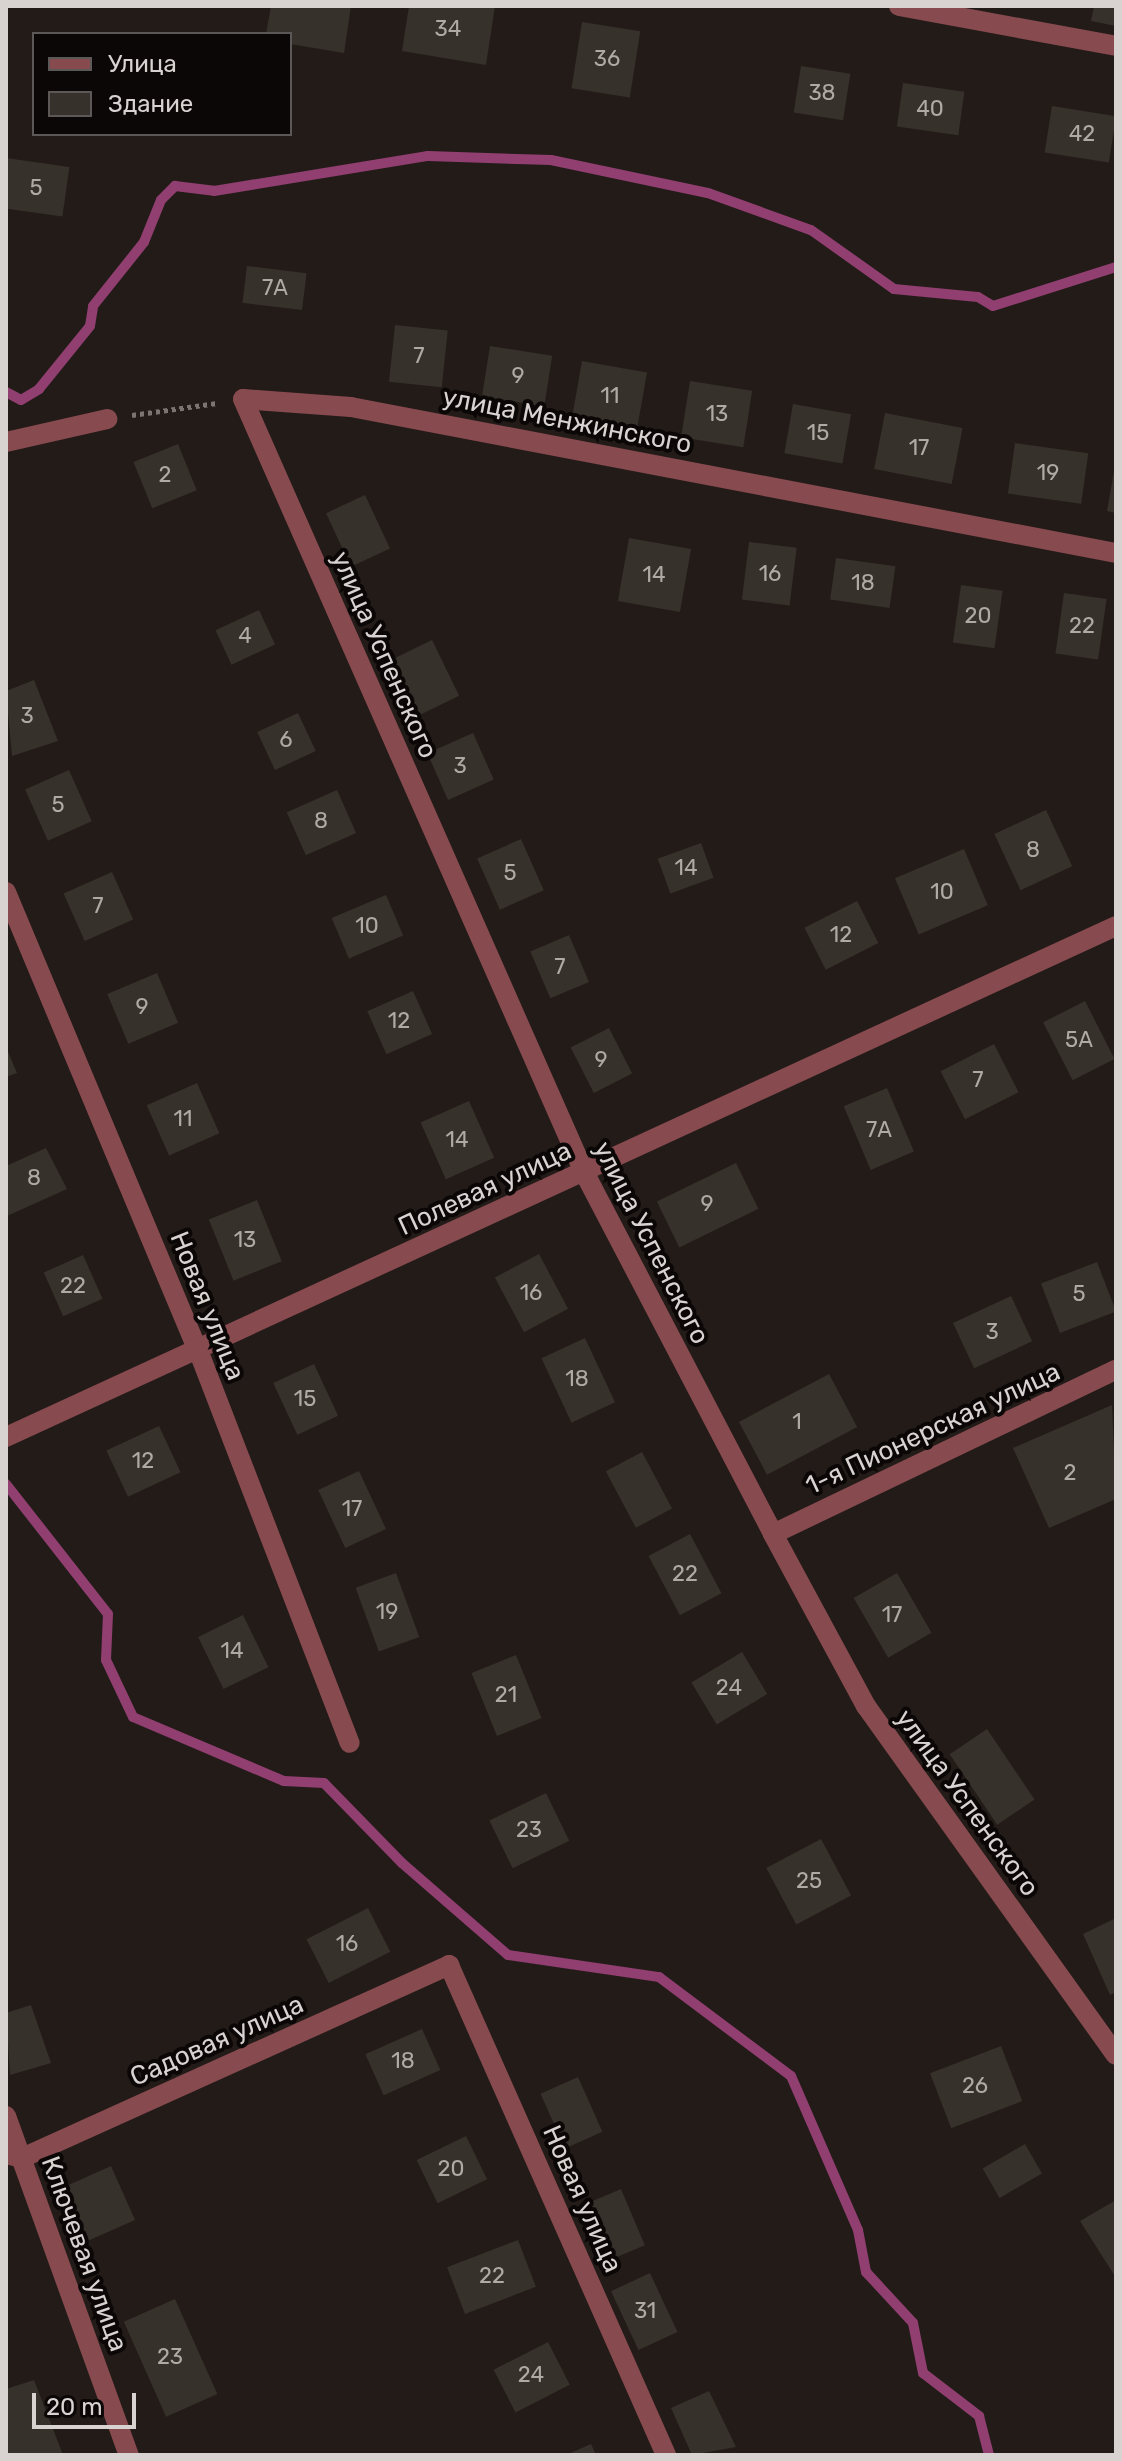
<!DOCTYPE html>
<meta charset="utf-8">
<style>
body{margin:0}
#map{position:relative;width:1122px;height:2461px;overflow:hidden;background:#231b18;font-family:Rubik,sans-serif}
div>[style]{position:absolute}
.stream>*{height:10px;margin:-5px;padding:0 5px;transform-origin:5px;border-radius:5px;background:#903f70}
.building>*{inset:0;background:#36312a;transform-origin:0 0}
.path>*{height:5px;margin-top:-2.5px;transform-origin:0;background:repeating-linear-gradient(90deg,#7b7471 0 4px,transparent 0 8px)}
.street>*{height:20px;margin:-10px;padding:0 10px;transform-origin:10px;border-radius:10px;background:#874a4f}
span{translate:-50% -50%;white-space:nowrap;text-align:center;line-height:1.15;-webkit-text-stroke:8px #0a0706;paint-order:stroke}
.number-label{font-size:22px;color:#b0aaa6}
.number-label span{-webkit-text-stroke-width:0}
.street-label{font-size:26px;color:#d8d2d0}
.frame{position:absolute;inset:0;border:8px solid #d8d2d0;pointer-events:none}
.legend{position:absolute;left:32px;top:32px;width:260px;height:104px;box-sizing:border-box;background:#0a0706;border:2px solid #5c5857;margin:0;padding:10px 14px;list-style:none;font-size:24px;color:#d8d2d0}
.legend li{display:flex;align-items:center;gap:16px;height:40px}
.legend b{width:40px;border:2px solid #5c5857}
.scale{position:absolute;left:32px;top:2393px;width:104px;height:36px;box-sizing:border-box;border:4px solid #d8d2d0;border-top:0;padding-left:10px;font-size:24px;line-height:28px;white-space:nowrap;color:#d8d2d0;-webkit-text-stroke:6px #0a0706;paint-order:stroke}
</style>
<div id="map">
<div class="stream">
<i style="left:6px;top:392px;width:17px;rotate:28deg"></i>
<i style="left:21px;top:400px;width:21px;rotate:-31deg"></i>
<i style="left:39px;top:389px;width:81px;rotate:-51deg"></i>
<i style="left:90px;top:326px;width:20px;rotate:-81deg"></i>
<i style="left:93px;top:306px;width:82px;rotate:-51.4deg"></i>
<i style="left:144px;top:242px;width:45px;rotate:-68deg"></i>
<i style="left:161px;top:200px;width:20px;rotate:-45deg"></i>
<i style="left:175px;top:186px;width:39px;rotate:7deg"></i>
<i style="left:214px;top:191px;width:217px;rotate:-9.3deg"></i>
<i style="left:428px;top:156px;width:123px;rotate:1.9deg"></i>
<i style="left:551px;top:160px;width:160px;rotate:11.9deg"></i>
<i style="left:708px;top:193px;width:109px;rotate:19.8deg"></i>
<i style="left:811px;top:230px;width:102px;rotate:35.4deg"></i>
<i style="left:894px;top:289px;width:84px;rotate:5.4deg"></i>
<i style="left:978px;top:297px;width:17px;rotate:31deg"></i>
<i style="left:993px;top:306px;width:129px;rotate:-17.6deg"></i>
<i style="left:6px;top:1484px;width:165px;rotate:51.9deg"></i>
<i style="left:108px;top:1614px;width:46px;rotate:92.5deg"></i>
<i style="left:106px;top:1660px;width:63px;rotate:64.7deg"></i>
<i style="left:133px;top:1717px;width:164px;rotate:23deg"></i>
<i style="left:284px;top:1781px;width:40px;rotate:2.9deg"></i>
<i style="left:324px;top:1783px;width:112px;rotate:45.7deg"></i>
<i style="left:402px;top:1863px;width:140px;rotate:41deg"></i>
<i style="left:508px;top:1955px;width:153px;rotate:8.3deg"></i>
<i style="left:659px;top:1977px;width:165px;rotate:36.9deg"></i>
<i style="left:791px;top:2076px;width:168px;rotate:66.5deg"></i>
<i style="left:858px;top:2230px;width:43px;rotate:79.2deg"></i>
<i style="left:866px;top:2272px;width:69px;rotate:47.3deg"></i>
<i style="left:913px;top:2323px;width:51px;rotate:78.7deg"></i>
<i style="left:923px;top:2373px;width:71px;rotate:37.5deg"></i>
<i style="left:979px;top:2416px;width:40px;rotate:75.6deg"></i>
</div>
<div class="building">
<i style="clip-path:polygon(271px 6px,351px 6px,344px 53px,290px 44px,290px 34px,266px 34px)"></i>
<i style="clip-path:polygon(409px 6px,495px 6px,486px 65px,402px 51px)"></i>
<i style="clip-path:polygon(1094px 6px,1116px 6px,1116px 26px,1091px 21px)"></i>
<i style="left:582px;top:22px;width:59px;height:67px;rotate:9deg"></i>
<i style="left:801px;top:66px;width:50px;height:47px;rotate:9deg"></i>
<i style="left:903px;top:83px;width:62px;height:44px;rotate:8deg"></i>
<i style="left:1052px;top:106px;width:65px;height:47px;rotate:9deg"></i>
<i style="left:6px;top:158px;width:64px;height:50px;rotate:8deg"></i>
<i style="left:247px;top:266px;width:60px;height:37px;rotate:7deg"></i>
<i style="left:395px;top:325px;width:53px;height:57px;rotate:6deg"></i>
<i style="left:490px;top:346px;width:63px;height:51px;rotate:9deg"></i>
<i style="left:582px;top:361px;width:66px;height:60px;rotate:10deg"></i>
<i style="left:690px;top:381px;width:63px;height:57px;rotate:9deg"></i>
<i style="left:793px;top:404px;width:59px;height:50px;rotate:10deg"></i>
<i style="left:885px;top:413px;width:79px;height:57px;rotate:11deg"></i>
<i style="left:1015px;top:443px;width:74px;height:51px;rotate:8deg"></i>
<i style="left:178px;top:444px;width:50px;height:48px;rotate:68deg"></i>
<i style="clip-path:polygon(1116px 460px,1116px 513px,1107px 511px)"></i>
<i style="left:365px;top:495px;width:59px;height:43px;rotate:65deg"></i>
<i style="left:629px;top:538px;width:63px;height:64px;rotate:10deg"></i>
<i style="left:749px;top:542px;width:48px;height:58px;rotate:7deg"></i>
<i style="left:836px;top:558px;width:60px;height:42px;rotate:8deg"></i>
<i style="left:961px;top:585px;width:42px;height:58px;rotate:8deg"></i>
<i style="left:1064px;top:593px;width:43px;height:61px;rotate:8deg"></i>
<i style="left:259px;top:610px;width:38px;height:48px;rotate:65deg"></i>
<i style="left:432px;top:640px;width:62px;height:44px;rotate:64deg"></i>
<i style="clip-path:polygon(34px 680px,58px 741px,12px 756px,6px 691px)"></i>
<i style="left:298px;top:713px;width:42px;height:45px;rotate:65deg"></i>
<i style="left:473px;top:733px;width:51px;height:50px;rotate:66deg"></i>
<i style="left:69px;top:770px;width:56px;height:48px;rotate:66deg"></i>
<i style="left:337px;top:790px;width:47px;height:55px;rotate:66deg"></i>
<i style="left:1046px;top:810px;width:62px;height:57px;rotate:65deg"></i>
<i style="left:521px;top:839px;width:56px;height:48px;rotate:66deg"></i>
<i style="left:701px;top:843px;width:37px;height:46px;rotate:70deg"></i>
<i style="left:964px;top:849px;width:61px;height:75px;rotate:67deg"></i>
<i style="left:112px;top:872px;width:52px;height:53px;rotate:66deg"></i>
<i style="left:386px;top:895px;width:44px;height:59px;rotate:67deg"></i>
<i style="left:857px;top:901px;width:47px;height:59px;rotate:63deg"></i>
<i style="left:569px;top:935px;width:51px;height:42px;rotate:67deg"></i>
<i style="left:157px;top:973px;width:54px;height:54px;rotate:67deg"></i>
<i style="left:413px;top:991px;width:47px;height:50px;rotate:66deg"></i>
<i style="left:1085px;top:1001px;width:65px;height:47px;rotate:63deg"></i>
<i style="left:609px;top:1028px;width:51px;height:43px;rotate:63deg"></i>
<i style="left:994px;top:1044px;width:54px;height:60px;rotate:63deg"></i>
<i style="clip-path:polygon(6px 1047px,17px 1073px,6px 1077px)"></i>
<i style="left:197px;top:1083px;width:55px;height:55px;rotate:66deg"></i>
<i style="left:887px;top:1088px;width:69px;height:47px;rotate:67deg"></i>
<i style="left:469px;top:1101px;width:62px;height:53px;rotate:66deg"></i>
<i style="clip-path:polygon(46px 1148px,67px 1189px,7px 1216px,6px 1166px)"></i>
<i style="left:736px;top:1163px;width:51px;height:88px;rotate:64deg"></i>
<i style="left:257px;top:1200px;width:66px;height:52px;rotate:68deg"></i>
<i style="left:539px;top:1254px;width:62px;height:50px;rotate:62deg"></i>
<i style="left:83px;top:1255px;width:48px;height:43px;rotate:66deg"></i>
<i style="left:1097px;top:1262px;width:53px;height:60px;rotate:69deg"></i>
<i style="left:1011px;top:1296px;width:50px;height:64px;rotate:65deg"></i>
<i style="left:585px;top:1338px;width:71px;height:48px;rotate:65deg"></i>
<i style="left:314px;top:1364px;width:57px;height:45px;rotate:65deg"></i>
<i style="left:829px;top:1374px;width:60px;height:102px;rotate:62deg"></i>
<i style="clip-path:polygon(1112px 1405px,1116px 1499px,1049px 1528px,1013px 1448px)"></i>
<i style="left:159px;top:1426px;width:51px;height:58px;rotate:65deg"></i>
<i style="left:642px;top:1452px;width:64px;height:41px;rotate:62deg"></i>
<i style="left:359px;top:1471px;width:64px;height:45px;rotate:65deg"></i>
<i style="left:690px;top:1534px;width:67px;height:47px;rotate:62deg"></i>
<i style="left:396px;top:1573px;width:68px;height:43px;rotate:70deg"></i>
<i style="left:897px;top:1573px;width:69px;height:50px;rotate:60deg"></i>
<i style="left:243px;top:1615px;width:58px;height:50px;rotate:64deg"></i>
<i style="left:742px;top:1652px;width:49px;height:59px;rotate:59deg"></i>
<i style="left:516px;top:1655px;width:68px;height:48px;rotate:68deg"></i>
<i style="left:987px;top:1729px;width:85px;height:45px;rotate:56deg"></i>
<i style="left:546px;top:1793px;width:53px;height:63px;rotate:64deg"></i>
<i style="left:821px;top:1839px;width:64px;height:62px;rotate:62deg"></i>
<i style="left:368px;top:1908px;width:49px;height:69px;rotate:63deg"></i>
<i style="clip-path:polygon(1116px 1918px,1116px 1992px,1110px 1995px,1083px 1934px)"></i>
<i style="clip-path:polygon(31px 2005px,51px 2063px,10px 2075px,6px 2013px)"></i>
<i style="left:422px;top:2029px;width:45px;height:62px;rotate:66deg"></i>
<i style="left:1001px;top:2046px;width:59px;height:76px;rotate:69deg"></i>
<i style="left:578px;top:2077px;width:60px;height:41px;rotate:66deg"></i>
<i style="left:466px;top:2136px;width:48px;height:55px;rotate:64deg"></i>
<i style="left:1025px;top:2144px;width:34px;height:49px;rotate:60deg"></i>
<i style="left:111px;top:2166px;width:59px;height:52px;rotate:66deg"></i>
<i style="left:621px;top:2189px;width:61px;height:44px;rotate:67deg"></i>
<i style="clip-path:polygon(1116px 2200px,1116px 2278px,1080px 2221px)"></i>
<i style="left:518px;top:2240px;width:50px;height:76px;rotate:69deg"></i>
<i style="left:650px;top:2273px;width:65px;height:43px;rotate:65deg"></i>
<i style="left:175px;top:2299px;width:104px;height:56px;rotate:66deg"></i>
<i style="left:548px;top:2342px;width:48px;height:61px;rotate:63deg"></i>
<i style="clip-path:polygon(34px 2380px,63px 2455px,6px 2455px,6px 2389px)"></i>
<i style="clip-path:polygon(709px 2391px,736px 2447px,692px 2455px,671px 2408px)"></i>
<i style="clip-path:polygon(591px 2444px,596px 2455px,566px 2455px)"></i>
</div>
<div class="path">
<i style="left:132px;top:415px;width:86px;rotate:-8deg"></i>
</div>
<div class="street">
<i style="left:899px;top:6px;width:221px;rotate:10.4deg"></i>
<i style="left:6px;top:442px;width:104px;rotate:-12.8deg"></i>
<i style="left:1116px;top:553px;width:779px;rotate:-169.2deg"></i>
<i style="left:351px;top:407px;width:108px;rotate:-175.8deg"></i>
<i style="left:243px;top:399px;width:845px;rotate:66.2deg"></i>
<i style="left:584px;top:1172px;width:408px;rotate:62.4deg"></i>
<i style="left:773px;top:1534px;width:196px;rotate:61.6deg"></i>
<i style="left:866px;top:1706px;width:429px;rotate:54.4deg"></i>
<i style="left:6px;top:892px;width:497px;rotate:67.3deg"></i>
<i style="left:198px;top:1350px;width:421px;rotate:68.9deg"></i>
<i style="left:6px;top:1437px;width:1222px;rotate:-24.72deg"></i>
<i style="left:773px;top:1534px;width:380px;rotate:-25.6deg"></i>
<i style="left:6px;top:2116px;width:361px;rotate:70.1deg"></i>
<i style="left:6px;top:2154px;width:16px;rotate:14deg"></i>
<i style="left:22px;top:2158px;width:469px;rotate:-24.3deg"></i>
<i style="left:449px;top:1965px;width:536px;rotate:66.11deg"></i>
</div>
<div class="number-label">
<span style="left:448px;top:29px">34</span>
<span style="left:607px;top:59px">36</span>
<span style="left:822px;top:93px">38</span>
<span style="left:930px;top:109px">40</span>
<span style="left:1082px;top:134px">42</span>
<span style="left:36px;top:188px">5</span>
<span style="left:275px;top:288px">7А</span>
<span style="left:419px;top:356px">7</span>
<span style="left:518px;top:376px">9</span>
<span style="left:610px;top:396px">11</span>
<span style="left:717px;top:414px">13</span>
<span style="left:818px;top:433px">15</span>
<span style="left:919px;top:448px">17</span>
<span style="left:1048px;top:473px">19</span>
<span style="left:165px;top:475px">2</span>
<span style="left:770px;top:574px">16</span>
<span style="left:654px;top:575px">14</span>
<span style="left:863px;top:583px">18</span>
<span style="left:978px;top:616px">20</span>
<span style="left:1082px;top:626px">22</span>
<span style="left:245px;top:636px">4</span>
<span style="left:27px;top:716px">3</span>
<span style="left:286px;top:740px">6</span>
<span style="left:460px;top:766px">3</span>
<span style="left:58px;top:805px">5</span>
<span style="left:321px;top:821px">8</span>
<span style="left:1033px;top:850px">8</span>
<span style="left:686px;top:868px">14</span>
<span style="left:510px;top:873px">5</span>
<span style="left:942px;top:892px">10</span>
<span style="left:98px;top:906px">7</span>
<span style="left:367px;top:926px">10</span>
<span style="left:841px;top:935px">12</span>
<span style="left:560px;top:967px">7</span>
<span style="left:142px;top:1007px">9</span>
<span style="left:399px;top:1021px">12</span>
<span style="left:1079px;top:1040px">5А</span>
<span style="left:601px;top:1060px">9</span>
<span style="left:978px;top:1080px">7</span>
<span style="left:183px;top:1119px">11</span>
<span style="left:879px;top:1130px">7А</span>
<span style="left:457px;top:1140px">14</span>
<span style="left:34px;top:1178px">8</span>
<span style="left:707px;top:1204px">9</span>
<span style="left:245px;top:1240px">13</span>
<span style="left:73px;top:1286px">22</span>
<span style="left:531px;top:1293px">16</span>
<span style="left:1079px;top:1294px">5</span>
<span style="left:992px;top:1332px">3</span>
<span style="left:577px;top:1379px">18</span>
<span style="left:305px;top:1399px">15</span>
<span style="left:797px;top:1422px">1</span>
<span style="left:143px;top:1461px">12</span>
<span style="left:1070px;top:1473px">2</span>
<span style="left:352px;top:1509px">17</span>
<span style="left:685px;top:1574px">22</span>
<span style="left:387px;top:1612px">19</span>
<span style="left:892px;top:1615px">17</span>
<span style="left:232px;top:1651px">14</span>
<span style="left:729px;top:1688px">24</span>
<span style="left:506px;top:1695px">21</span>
<span style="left:529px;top:1830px">23</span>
<span style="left:809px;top:1881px">25</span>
<span style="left:347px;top:1944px">16</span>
<span style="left:403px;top:2061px">18</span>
<span style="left:975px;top:2086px">26</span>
<span style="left:451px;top:2169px">20</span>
<span style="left:492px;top:2276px">22</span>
<span style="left:645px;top:2311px">31</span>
<span style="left:170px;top:2357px">23</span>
<span style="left:531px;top:2375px">24</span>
</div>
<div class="street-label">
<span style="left:567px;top:421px;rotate:11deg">улица Менжинского</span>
<span style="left:384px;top:655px;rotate:66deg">улица Успенского</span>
<span style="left:485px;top:1189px;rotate:-25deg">Полевая улица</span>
<span style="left:651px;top:1243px;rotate:63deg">улица Успенского</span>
<span style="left:207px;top:1306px;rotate:68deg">Новая улица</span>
<span style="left:933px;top:1429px;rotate:-25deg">1-я Пионерская улица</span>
<span style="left:967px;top:1803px;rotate:54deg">улица Успенского</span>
<span style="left:217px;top:2041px;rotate:-24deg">Садовая улица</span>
<span style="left:582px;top:2199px;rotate:66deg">Новая улица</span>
<span style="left:84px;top:2254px;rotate:70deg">Ключевая улица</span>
</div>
<div class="frame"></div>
<ul class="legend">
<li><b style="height:10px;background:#874a4f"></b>Улица</li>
<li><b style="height:22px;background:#36312a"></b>Здание</li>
</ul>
<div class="scale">20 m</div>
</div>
